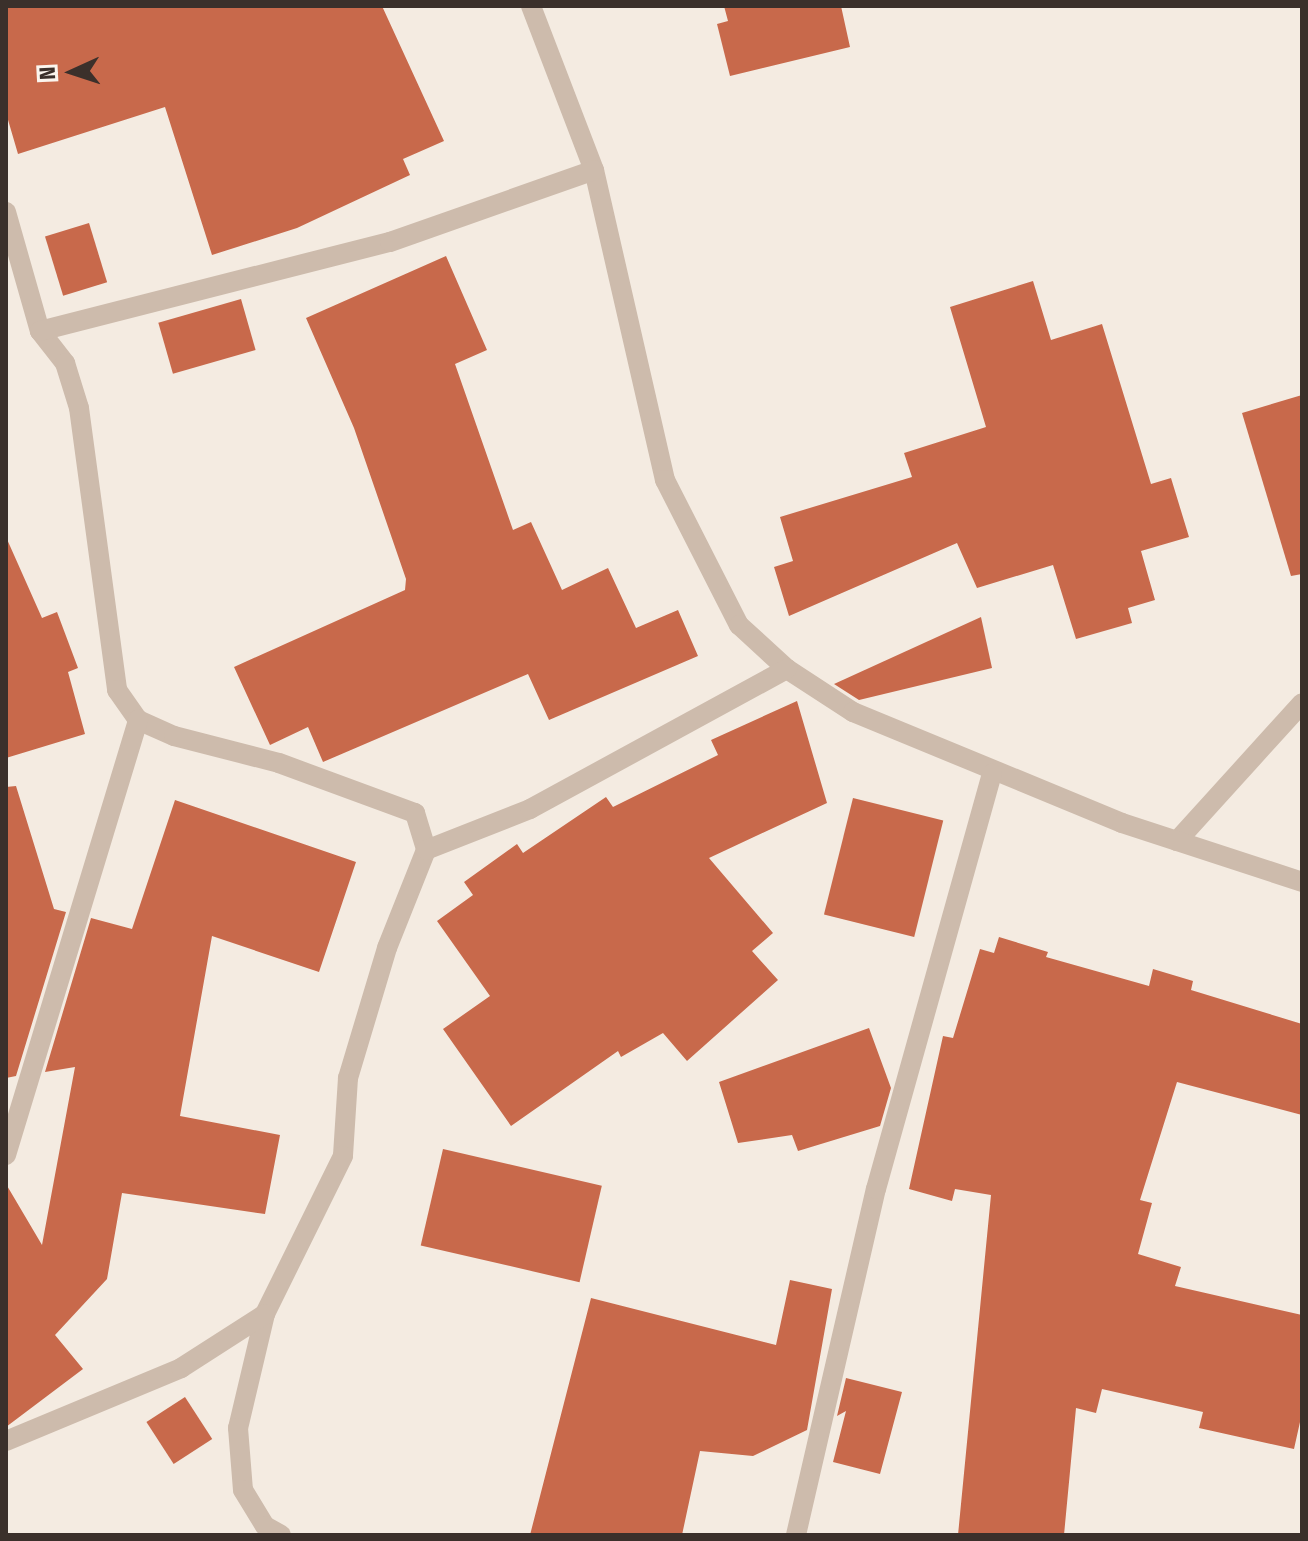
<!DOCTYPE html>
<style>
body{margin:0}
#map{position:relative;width:1308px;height:1541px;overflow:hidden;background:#f4ebe1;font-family:"Fira Sans Condensed",sans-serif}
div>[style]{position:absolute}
.building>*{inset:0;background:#c8694b;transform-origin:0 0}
.service>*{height:20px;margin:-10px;padding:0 10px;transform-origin:10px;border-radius:10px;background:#cdbbac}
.minor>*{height:20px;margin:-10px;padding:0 10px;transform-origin:10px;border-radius:10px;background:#cdbbac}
span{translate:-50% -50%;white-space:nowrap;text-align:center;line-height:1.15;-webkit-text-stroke:8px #fbf5ee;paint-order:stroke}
.frame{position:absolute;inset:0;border:8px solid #3b302b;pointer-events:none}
.north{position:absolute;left:32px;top:32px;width:80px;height:80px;-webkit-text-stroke:6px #fbf5ee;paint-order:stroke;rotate:267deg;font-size:22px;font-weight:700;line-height:32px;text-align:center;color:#3b302b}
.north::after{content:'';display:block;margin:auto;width:28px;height:36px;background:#3b302b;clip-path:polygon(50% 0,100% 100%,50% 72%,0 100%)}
</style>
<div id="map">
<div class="building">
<i style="clip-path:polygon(6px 6px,382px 6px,444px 141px,403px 159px,410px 175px,297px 228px,212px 255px,165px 107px,18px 154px,6px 113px)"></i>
<i style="clip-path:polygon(724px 6px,841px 6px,850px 47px,730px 76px,717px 24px,728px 21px)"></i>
<i style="left:89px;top:223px;width:62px;height:46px;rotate:73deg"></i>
<i style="clip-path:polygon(446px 256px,487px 350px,455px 364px,513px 530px,531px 522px,562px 590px,608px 568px,636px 628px,678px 610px,698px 656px,549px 720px,528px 674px,323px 762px,308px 727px,270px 745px,234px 667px,405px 590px,406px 579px,354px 428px,306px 318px)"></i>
<i style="clip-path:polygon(1033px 281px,1051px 340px,1102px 324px,1151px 484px,1171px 478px,1189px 537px,1141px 551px,1155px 600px,1128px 608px,1132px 623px,1076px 639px,1053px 565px,977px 588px,957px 543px,789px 616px,774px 567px,793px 561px,780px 517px,912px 477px,904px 453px,986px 427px,950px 307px)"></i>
<i style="left:241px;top:299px;width:53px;height:86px;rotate:74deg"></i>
<i style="clip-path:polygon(1302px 395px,1302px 574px,1291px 576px,1242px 413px)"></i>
<i style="clip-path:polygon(6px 537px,42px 618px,57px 612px,78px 668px,68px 672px,85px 734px,6px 758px)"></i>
<i style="clip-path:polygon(981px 617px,992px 668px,859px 700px,834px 684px)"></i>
<i style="clip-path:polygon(797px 701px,827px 803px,709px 858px,773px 933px,752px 951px,778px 980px,687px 1061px,663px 1033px,621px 1057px,618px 1051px,511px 1126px,443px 1029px,490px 996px,437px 921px,473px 895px,464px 882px,517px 844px,523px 853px,606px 797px,613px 807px,718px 755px,711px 740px)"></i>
<i style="clip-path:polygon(16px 786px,54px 909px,66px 912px,16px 1076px,6px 1078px,6px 787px)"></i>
<i style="left:853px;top:798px;width:93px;height:120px;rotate:14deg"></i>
<i style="clip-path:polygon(175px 800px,356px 862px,319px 972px,212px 936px,180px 1116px,280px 1135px,265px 1214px,122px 1193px,107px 1279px,55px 1335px,83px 1369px,6px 1427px,6px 1184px,42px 1245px,75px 1067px,45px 1072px,91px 918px,132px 929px)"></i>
<i style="clip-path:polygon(999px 937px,1048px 952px,1046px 957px,1149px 986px,1153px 969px,1193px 981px,1191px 990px,1302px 1024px,1302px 1115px,1177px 1082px,1140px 1200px,1152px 1203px,1138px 1254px,1181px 1267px,1175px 1286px,1302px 1315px,1302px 1413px,1294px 1449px,1199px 1428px,1203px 1412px,1102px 1389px,1096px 1413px,1076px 1408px,1064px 1535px,958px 1535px,991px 1195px,955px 1189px,952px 1201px,909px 1189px,943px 1036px,953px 1038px,980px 949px,994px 953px)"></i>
<i style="clip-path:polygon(869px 1028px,891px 1088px,880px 1126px,798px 1151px,792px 1135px,738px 1143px,719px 1082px)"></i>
<i style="left:443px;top:1149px;width:163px;height:99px;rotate:13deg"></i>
<i style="clip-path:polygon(790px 1280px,832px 1289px,807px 1430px,753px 1456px,700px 1451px,682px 1535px,530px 1535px,591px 1298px,776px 1345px)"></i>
<i style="clip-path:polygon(846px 1378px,902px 1392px,880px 1474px,833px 1462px,846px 1411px,837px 1416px)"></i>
<i style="left:185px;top:1397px;width:50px;height:46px;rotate:57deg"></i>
</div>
<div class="service">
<i style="left:1177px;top:841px;width:186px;rotate:-47.8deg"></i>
</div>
<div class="minor">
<i style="left:531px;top:6px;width:176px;rotate:69deg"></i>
<i style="left:594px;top:170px;width:318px;rotate:77.1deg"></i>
<i style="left:665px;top:480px;width:163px;rotate:63deg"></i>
<i style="left:739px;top:625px;width:65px;rotate:42.5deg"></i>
<i style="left:787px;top:669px;width:79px;rotate:33.1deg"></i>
<i style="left:853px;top:712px;width:291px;rotate:22.4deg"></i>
<i style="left:1122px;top:823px;width:189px;rotate:18.1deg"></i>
<i style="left:6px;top:212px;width:124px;rotate:74.1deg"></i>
<i style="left:40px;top:331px;width:41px;rotate:52deg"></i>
<i style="left:65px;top:363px;width:47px;rotate:72.7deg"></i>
<i style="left:79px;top:408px;width:285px;rotate:82.3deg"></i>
<i style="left:117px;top:690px;width:37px;rotate:55deg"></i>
<i style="left:138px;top:720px;width:39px;rotate:24deg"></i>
<i style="left:174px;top:736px;width:108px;rotate:14.4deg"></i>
<i style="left:279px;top:763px;width:145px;rotate:20.2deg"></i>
<i style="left:415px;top:813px;width:39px;rotate:73deg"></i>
<i style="left:426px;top:850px;width:105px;rotate:111.7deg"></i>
<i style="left:387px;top:948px;width:136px;rotate:106.7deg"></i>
<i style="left:348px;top:1078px;width:78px;rotate:93.7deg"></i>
<i style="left:343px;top:1156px;width:176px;rotate:116.3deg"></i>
<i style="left:265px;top:1314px;width:117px;rotate:103.3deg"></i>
<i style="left:238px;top:1428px;width:62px;rotate:85.4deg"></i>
<i style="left:243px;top:1490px;width:42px;rotate:58.6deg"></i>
<i style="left:265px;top:1526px;width:18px;rotate:29deg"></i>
<i style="left:40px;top:331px;width:361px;rotate:-14.3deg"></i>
<i style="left:390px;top:242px;width:216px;rotate:-19.4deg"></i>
<i style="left:426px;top:850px;width:112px;rotate:-21.5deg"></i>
<i style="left:530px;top:809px;width:293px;rotate:-28.6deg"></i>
<i style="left:6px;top:1155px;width:455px;rotate:-73.1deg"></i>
<i style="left:6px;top:1441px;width:190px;rotate:-22.6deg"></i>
<i style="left:181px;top:1368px;width:100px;rotate:-32.7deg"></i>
<i style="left:796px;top:1535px;width:355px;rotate:-77deg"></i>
<i style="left:876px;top:1189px;width:431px;rotate:-74.4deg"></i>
</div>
<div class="frame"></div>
<div class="north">N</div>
</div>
